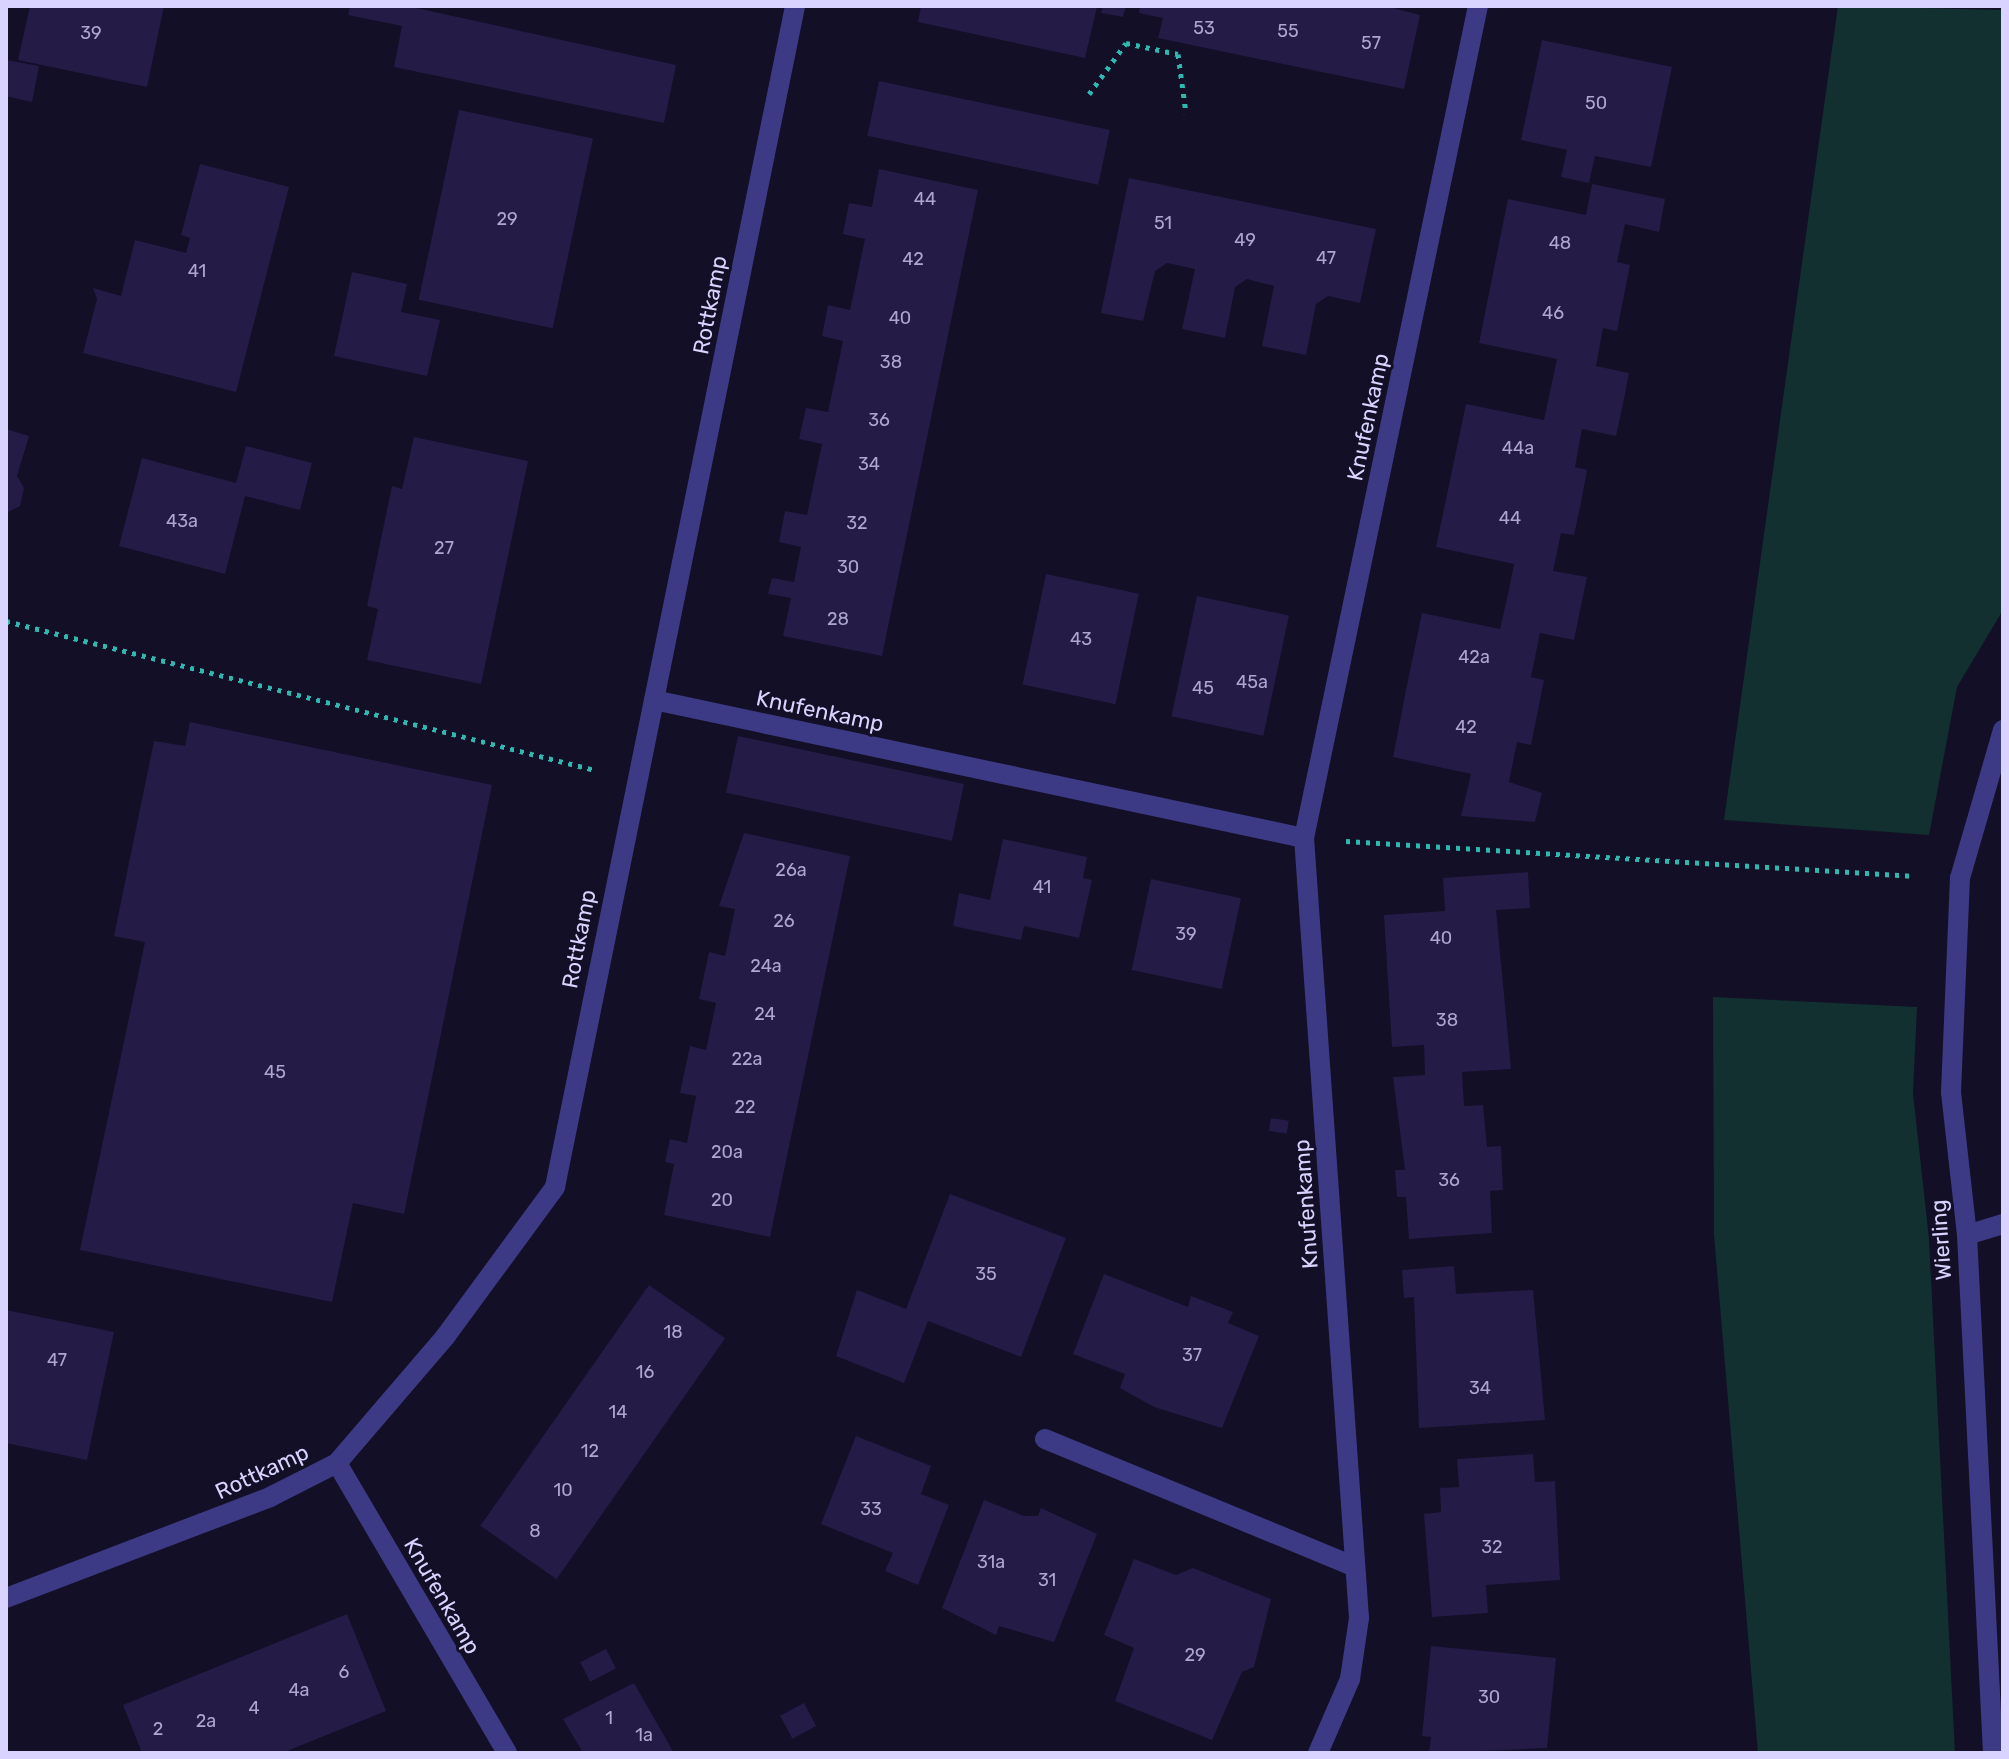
<!DOCTYPE html>
<style>
body{margin:0}
#map{position:relative;width:2009px;height:1759px;overflow:hidden;background:#130f26;font-family:Rubik,sans-serif}
div>[style]{position:absolute}
.green>*{inset:0;background:#12302f}
.building>*{inset:0;background:#241b47;transform-origin:0 0}
.path>*{height:5px;margin-top:-2.5px;transform-origin:0;background:repeating-linear-gradient(90deg,#2fb8b0 0 4px,transparent 0 10px)}
.service>*{height:20px;margin:-10px;padding:0 10px;transform-origin:10px;border-radius:10px;background:#3d3a85}
.minor>*{height:20px;margin:-10px;padding:0 10px;transform-origin:10px;border-radius:10px;background:#3d3a85}
span{translate:-50% -50%;white-space:nowrap;text-align:center;line-height:1.15;-webkit-text-stroke:6px #130f26;paint-order:stroke}
.number-label{font-size:18px;color:#aca6d1}
.number-label span{-webkit-text-stroke-width:0}
.street-label{font-size:22px;color:#d9d4ff}
.frame{position:absolute;inset:0;border:8px solid #d9d4ff;pointer-events:none}
</style>
<div id="map">
<div class="green">
<i style="clip-path:polygon(1838px 6px,2003px 10px,2003px 610px,1957px 687px,1929px 835px,1724px 820px)"></i>
<i style="clip-path:polygon(1713px 997px,1917px 1007px,1913px 1093px,1929px 1239px,1955px 1753px,1758px 1753px,1714px 1235px)"></i>
</div>
<div class="building">
<i style="clip-path:polygon(30px 6px,164px 6px,147px 87px,18px 60px)"></i>
<i style="clip-path:polygon(350px 6px,407px 6px,676px 65px,664px 123px,394px 67px,402px 26px,348px 15px)"></i>
<i style="clip-path:polygon(921px 6px,1093px 6px,1097px 7px,1085px 58px,918px 22px)"></i>
<i style="clip-path:polygon(1103px 6px,1126px 6px,1123px 17px,1101px 13px)"></i>
<i style="clip-path:polygon(1140px 6px,1386px 6px,1420px 15px,1404px 89px,1158px 38px,1163px 18px,1139px 13px)"></i>
<i style="clip-path:polygon(1542px 40px,1672px 67px,1651px 167px,1595px 156px,1589px 183px,1561px 177px,1567px 150px,1521px 140px)"></i>
<i style="clip-path:polygon(6px 60px,39px 66px,32px 102px,6px 96px)"></i>
<i style="left:879px;top:81px;width:236px;height:56px;rotate:12deg"></i>
<i style="left:459px;top:110px;width:137px;height:194px;rotate:12deg"></i>
<i style="clip-path:polygon(200px 164px,289px 187px,236px 392px,83px 353px,97px 299px,93px 288px,121px 296px,135px 240px,186px 253px,190px 238px,181px 235px)"></i>
<i style="clip-path:polygon(879px 169px,978px 190px,882px 656px,783px 636px,791px 598px,768px 594px,772px 578px,794px 582px,801px 547px,779px 542px,785px 511px,807px 515px,822px 444px,799px 439px,806px 408px,828px 412px,843px 341px,822px 336px,828px 305px,850px 310px,865px 239px,843px 234px,849px 203px,872px 207px)"></i>
<i style="clip-path:polygon(1129px 178px,1376px 229px,1360px 303px,1328px 296px,1316px 304px,1306px 355px,1262px 346px,1274px 286px,1247px 279px,1235px 287px,1225px 338px,1182px 329px,1195px 269px,1167px 263px,1155px 271px,1143px 321px,1101px 313px)"></i>
<i style="clip-path:polygon(1592px 184px,1665px 199px,1659px 232px,1625px 224px,1617px 262px,1630px 265px,1617px 331px,1603px 328px,1596px 366px,1629px 373px,1623px 404px,1616px 436px,1582px 429px,1575px 467px,1587px 470px,1581px 503px,1574px 535px,1561px 533px,1553px 571px,1587px 577px,1574px 640px,1540px 633px,1531px 677px,1544px 680px,1531px 745px,1517px 742px,1509px 782px,1542px 793px,1535px 822px,1461px 816px,1471px 774px,1393px 757px,1407px 685px,1422px 613px,1500px 629px,1508px 594px,1514px 564px,1436px 547px,1466px 404px,1544px 420px,1557px 359px,1479px 343px,1508px 199px,1586px 215px)"></i>
<i style="clip-path:polygon(352px 272px,407px 284px,401px 312px,440px 320px,427px 376px,334px 356px)"></i>
<i style="clip-path:polygon(6px 429px,29px 436px,17px 476px,24px 488px,20px 506px,6px 513px)"></i>
<i style="clip-path:polygon(414px 437px,528px 461px,481px 684px,367px 660px,378px 609px,367px 606px,392px 486px,402px 489px)"></i>
<i style="clip-path:polygon(246px 446px,312px 463px,300px 510px,245px 496px,225px 574px,119px 546px,142px 458px,236px 483px)"></i>
<i style="left:1046px;top:574px;width:95px;height:113px;rotate:12deg"></i>
<i style="left:1197px;top:596px;width:94px;height:123px;rotate:12deg"></i>
<i style="clip-path:polygon(190px 722px,492px 785px,404px 1214px,353px 1203px,332px 1302px,80px 1250px,145px 942px,114px 936px,154px 741px,185px 746px)"></i>
<i style="left:738px;top:736px;width:231px;height:58px;rotate:12deg"></i>
<i style="clip-path:polygon(744px 833px,850px 856px,770px 1237px,664px 1215px,674px 1164px,665px 1162px,670px 1139px,687px 1143px,696px 1096px,680px 1093px,690px 1046px,706px 1050px,716px 1003px,699px 999px,709px 952px,725px 956px,735px 909px,719px 906px)"></i>
<i style="clip-path:polygon(1003px 839px,1087px 857px,1083px 878px,1092px 880px,1079px 938px,1024px 926px,1021px 940px,953px 926px,959px 893px,990px 900px)"></i>
<i style="clip-path:polygon(1528px 872px,1530px 908px,1496px 910px,1511px 1069px,1462px 1072px,1464px 1106px,1483px 1105px,1487px 1147px,1501px 1146px,1503px 1190px,1490px 1191px,1492px 1233px,1409px 1239px,1406px 1197px,1397px 1197px,1395px 1170px,1405px 1170px,1393px 1077px,1425px 1075px,1424px 1045px,1392px 1047px,1384px 915px,1445px 911px,1443px 878px)"></i>
<i style="left:1151px;top:879px;width:92px;height:93px;rotate:12deg"></i>
<i style="left:1271px;top:1118px;width:18px;height:13px;rotate:9deg"></i>
<i style="clip-path:polygon(950px 1194px,1066px 1238px,1021px 1357px,928px 1321px,904px 1383px,836px 1356px,857px 1290px,906px 1309px)"></i>
<i style="clip-path:polygon(1454px 1266px,1456px 1294px,1533px 1290px,1545px 1420px,1419px 1428px,1414px 1297px,1404px 1298px,1402px 1270px)"></i>
<i style="clip-path:polygon(1104px 1274px,1188px 1307px,1191px 1296px,1233px 1312px,1228px 1323px,1259px 1336px,1222px 1428px,1154px 1407px,1120px 1388px,1125px 1374px,1073px 1354px)"></i>
<i style="left:649px;top:1285px;width:93px;height:294px;rotate:35deg"></i>
<i style="clip-path:polygon(6px 1310px,114px 1332px,87px 1460px,6px 1443px)"></i>
<i style="clip-path:polygon(856px 1436px,931px 1466px,921px 1494px,949px 1505px,918px 1585px,885px 1571px,893px 1553px,821px 1524px)"></i>
<i style="clip-path:polygon(1533px 1454px,1535px 1482px,1555px 1481px,1560px 1580px,1486px 1585px,1488px 1613px,1432px 1617px,1424px 1514px,1441px 1512px,1440px 1488px,1459px 1487px,1457px 1459px)"></i>
<i style="clip-path:polygon(984px 1500px,1024px 1516px,1038px 1516px,1041px 1508px,1097px 1534px,1054px 1642px,999px 1626px,996px 1635px,942px 1608px)"></i>
<i style="clip-path:polygon(1134px 1559px,1176px 1575px,1193px 1568px,1271px 1599px,1254px 1667px,1242px 1672px,1212px 1740px,1115px 1701px,1134px 1648px,1104px 1635px)"></i>
<i style="clip-path:polygon(347px 1614px,386px 1711px,282px 1753px,142px 1753px,123px 1705px)"></i>
<i style="clip-path:polygon(1431px 1646px,1556px 1658px,1547px 1748px,1429px 1753px,1431px 1737px,1422px 1736px)"></i>
<i style="left:606px;top:1649px;width:22px;height:29px;rotate:63deg"></i>
<i style="clip-path:polygon(634px 1683px,674px 1753px,583px 1753px,563px 1719px)"></i>
<i style="left:804px;top:1703px;width:26px;height:27px;rotate:62deg"></i>
</div>
<div class="path">
<i style="left:1089px;top:94px;width:63px;rotate:-54deg"></i>
<i style="left:1126px;top:43px;width:53px;rotate:11.9deg"></i>
<i style="left:1178px;top:54px;width:60px;rotate:82.3deg"></i>
<i style="left:6px;top:621px;width:608px;rotate:14.2deg"></i>
<i style="left:1346px;top:841px;width:570px;rotate:3.52deg"></i>
</div>
<div class="service">
<i style="left:1967px;top:1235px;width:38px;rotate:-17deg"></i>
</div>
<div class="minor">
<i style="left:654px;top:700px;width:664px;rotate:11.99deg"></i>
<i style="left:1045px;top:1439px;width:335px;rotate:22.4deg"></i>
<i style="left:337px;top:1463px;width:336px;rotate:59.6deg"></i>
<i style="left:6px;top:1598px;width:283px;rotate:-20.9deg"></i>
<i style="left:270px;top:1497px;width:75px;rotate:-26.9deg"></i>
<i style="left:337px;top:1463px;width:166px;rotate:-49.4deg"></i>
<i style="left:445px;top:1337px;width:186px;rotate:-53.7deg"></i>
<i style="left:555px;top:1187px;width:1205px;rotate:-78.51deg"></i>
<i style="left:1318px;top:1753px;width:81px;rotate:-66.6deg"></i>
<i style="left:1350px;top:1679px;width:62px;rotate:-81.6deg"></i>
<i style="left:1359px;top:1618px;width:782px;rotate:-94.03deg"></i>
<i style="left:1304px;top:838px;width:850px;rotate:-78.19deg"></i>
<i style="left:1993px;top:1753px;width:519px;rotate:-92.87deg"></i>
<i style="left:1967px;top:1235px;width:144px;rotate:-96.4deg"></i>
<i style="left:1951px;top:1092px;width:214px;rotate:-87.6deg"></i>
<i style="left:1960px;top:878px;width:154px;rotate:-73.8deg"></i>
</div>
<div class="number-label">
<span style="left:1204px;top:28px">53</span>
<span style="left:1288px;top:31px">55</span>
<span style="left:91px;top:33px">39</span>
<span style="left:1371px;top:43px">57</span>
<span style="left:1596px;top:103px">50</span>
<span style="left:925px;top:199px">44</span>
<span style="left:507px;top:219px">29</span>
<span style="left:1163px;top:223px">51</span>
<span style="left:1245px;top:240px">49</span>
<span style="left:1560px;top:243px">48</span>
<span style="left:1326px;top:258px">47</span>
<span style="left:913px;top:259px">42</span>
<span style="left:197px;top:271px">41</span>
<span style="left:1553px;top:313px">46</span>
<span style="left:900px;top:318px">40</span>
<span style="left:891px;top:362px">38</span>
<span style="left:879px;top:420px">36</span>
<span style="left:1518px;top:448px">44a</span>
<span style="left:869px;top:464px">34</span>
<span style="left:1510px;top:518px">44</span>
<span style="left:182px;top:521px">43a</span>
<span style="left:857px;top:523px">32</span>
<span style="left:444px;top:548px">27</span>
<span style="left:848px;top:567px">30</span>
<span style="left:838px;top:619px">28</span>
<span style="left:1081px;top:639px">43</span>
<span style="left:1474px;top:657px">42a</span>
<span style="left:1252px;top:682px">45a</span>
<span style="left:1203px;top:688px">45</span>
<span style="left:1466px;top:727px">42</span>
<span style="left:791px;top:870px">26a</span>
<span style="left:1042px;top:887px">41</span>
<span style="left:784px;top:921px">26</span>
<span style="left:1186px;top:934px">39</span>
<span style="left:1441px;top:938px">40</span>
<span style="left:766px;top:966px">24a</span>
<span style="left:765px;top:1014px">24</span>
<span style="left:1447px;top:1020px">38</span>
<span style="left:747px;top:1059px">22a</span>
<span style="left:275px;top:1072px">45</span>
<span style="left:745px;top:1107px">22</span>
<span style="left:727px;top:1152px">20a</span>
<span style="left:1449px;top:1180px">36</span>
<span style="left:722px;top:1200px">20</span>
<span style="left:986px;top:1274px">35</span>
<span style="left:673px;top:1332px">18</span>
<span style="left:1192px;top:1355px">37</span>
<span style="left:57px;top:1360px">47</span>
<span style="left:645px;top:1372px">16</span>
<span style="left:1480px;top:1388px">34</span>
<span style="left:618px;top:1412px">14</span>
<span style="left:590px;top:1451px">12</span>
<span style="left:563px;top:1490px">10</span>
<span style="left:871px;top:1509px">33</span>
<span style="left:535px;top:1531px">8</span>
<span style="left:1492px;top:1547px">32</span>
<span style="left:991px;top:1562px">31a</span>
<span style="left:1047px;top:1580px">31</span>
<span style="left:1195px;top:1655px">29</span>
<span style="left:344px;top:1672px">6</span>
<span style="left:299px;top:1690px">4a</span>
<span style="left:1489px;top:1697px">30</span>
<span style="left:254px;top:1708px">4</span>
<span style="left:609px;top:1718px">1</span>
<span style="left:206px;top:1721px">2a</span>
<span style="left:158px;top:1729px">2</span>
<span style="left:644px;top:1735px">1a</span>
</div>
<div class="street-label">
<span style="left:710px;top:305px;rotate:-79deg">Rottkamp</span>
<span style="left:1368px;top:417px;rotate:-78deg">Knufenkamp</span>
<span style="left:820px;top:711px;rotate:12deg">Knufenkamp</span>
<span style="left:579px;top:939px;rotate:-79deg">Rottkamp</span>
<span style="left:1306px;top:1204px;rotate:-94deg">Knufenkamp</span>
<span style="left:1941px;top:1240px;rotate:-94deg">Wierling</span>
<span style="left:262px;top:1472px;rotate:-25deg">Rottkamp</span>
<span style="left:442px;top:1596px;rotate:60deg">Knufenkamp</span>
</div>
<div class="frame"></div>
</div>
